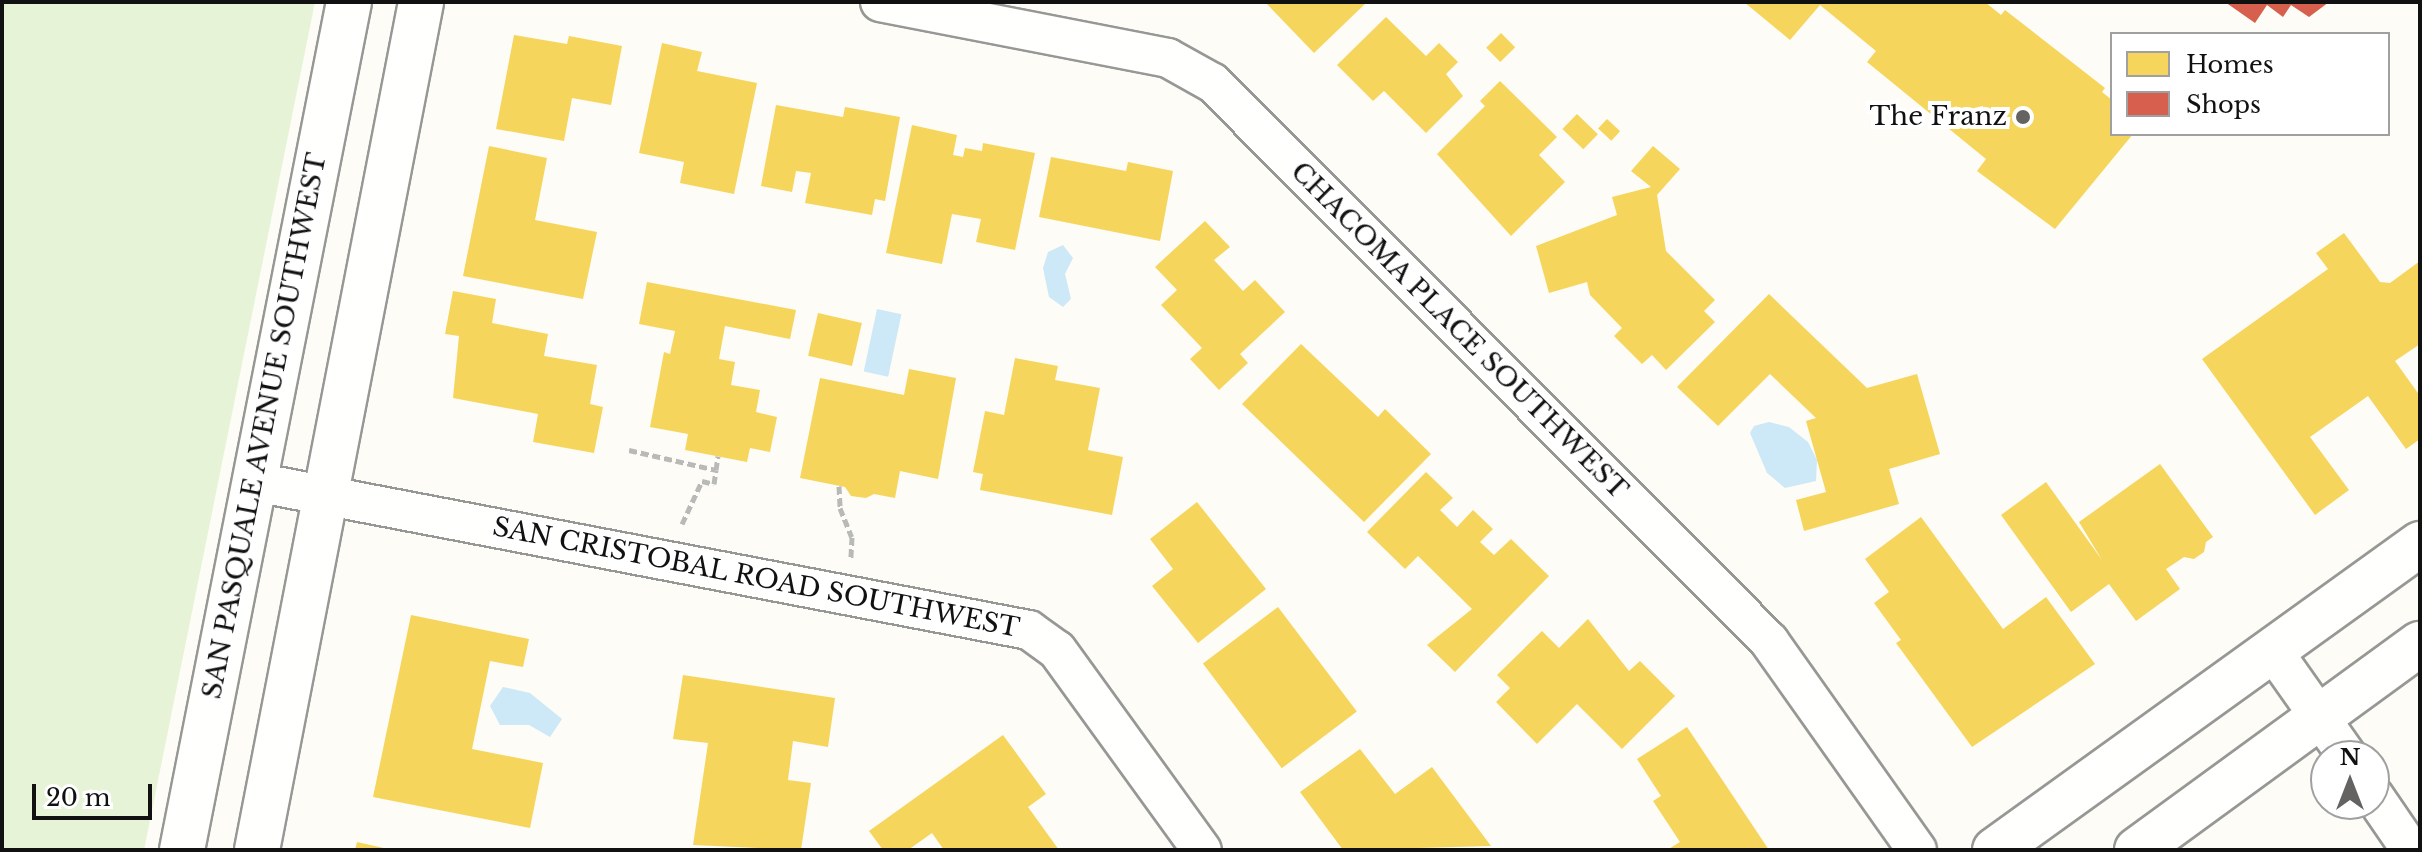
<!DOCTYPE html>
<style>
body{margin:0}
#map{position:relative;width:2422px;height:852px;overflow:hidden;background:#fdfcf7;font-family:"Libre Baskerville",serif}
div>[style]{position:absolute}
.green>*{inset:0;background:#e7f3d7}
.water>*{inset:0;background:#cde8f7;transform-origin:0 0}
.homes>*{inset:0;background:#f6d55c;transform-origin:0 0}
.shops>*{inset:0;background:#d6604d}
.path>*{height:5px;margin-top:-2.5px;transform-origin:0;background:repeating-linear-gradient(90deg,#b9b9b8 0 8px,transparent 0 12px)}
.roads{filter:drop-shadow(2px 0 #979795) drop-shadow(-2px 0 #979795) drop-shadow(0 2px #979795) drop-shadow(0 -2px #979795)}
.minor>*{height:38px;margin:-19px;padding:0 19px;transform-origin:19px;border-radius:19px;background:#fffffe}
.tertiary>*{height:44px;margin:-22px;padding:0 22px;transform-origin:22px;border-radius:22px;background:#fffffe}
.dots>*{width:22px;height:22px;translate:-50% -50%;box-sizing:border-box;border:4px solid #fff;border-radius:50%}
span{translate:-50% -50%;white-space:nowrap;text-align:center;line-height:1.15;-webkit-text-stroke:8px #fff;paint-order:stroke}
.poi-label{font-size:26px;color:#111}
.right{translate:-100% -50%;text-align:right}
.street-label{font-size:26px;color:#111}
.frame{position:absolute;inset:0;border:4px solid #111;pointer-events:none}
.legend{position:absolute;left:2110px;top:32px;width:280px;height:104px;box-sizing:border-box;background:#fff;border:2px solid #a0a0a0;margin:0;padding:10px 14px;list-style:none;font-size:24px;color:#111}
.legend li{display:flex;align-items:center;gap:16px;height:40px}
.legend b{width:40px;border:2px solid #a0a0a0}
.north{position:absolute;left:2310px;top:740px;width:80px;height:80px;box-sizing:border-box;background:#fff;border:2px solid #a0a0a0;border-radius:50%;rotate:0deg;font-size:22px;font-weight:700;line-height:32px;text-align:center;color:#111}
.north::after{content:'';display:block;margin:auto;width:28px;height:36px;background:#646362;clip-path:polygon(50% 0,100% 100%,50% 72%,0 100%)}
.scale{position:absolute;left:32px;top:784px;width:120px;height:36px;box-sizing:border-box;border:4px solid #111;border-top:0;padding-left:10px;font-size:24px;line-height:28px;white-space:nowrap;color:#111;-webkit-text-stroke:6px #fff;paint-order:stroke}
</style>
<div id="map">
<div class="green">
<i style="clip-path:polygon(2px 2px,315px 2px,144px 850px,2px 850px)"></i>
</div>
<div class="water">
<i style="clip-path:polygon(1063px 245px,1073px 258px,1065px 274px,1071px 299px,1063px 307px,1049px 297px,1043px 268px,1048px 252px)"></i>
<i style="left:877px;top:309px;width:25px;height:64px;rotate:12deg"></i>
<i style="clip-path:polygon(1769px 422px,1789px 427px,1808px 442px,1817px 460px,1816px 481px,1785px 488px,1767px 473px,1750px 433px,1754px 426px)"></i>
<i style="clip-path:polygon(503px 687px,530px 693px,562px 719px,550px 737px,529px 725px,500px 725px,490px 706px)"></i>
</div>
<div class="homes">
<i style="clip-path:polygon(1265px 2px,1367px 2px,1314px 53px)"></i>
<i style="clip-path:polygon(1744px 2px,1985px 2px,2001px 15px,2005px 10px,2105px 88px,2102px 92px,2112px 100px,2112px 134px,2133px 134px,2055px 229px,1977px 171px,1986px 159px,1867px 62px,1876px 51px,1820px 5px,1790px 40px)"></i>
<i style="clip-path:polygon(1386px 17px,1426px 56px,1439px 43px,1458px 62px,1446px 74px,1463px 96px,1426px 133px,1384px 91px,1373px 101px,1337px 65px)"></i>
<i style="left:1501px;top:33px;width:20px;height:21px;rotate:45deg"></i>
<i style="clip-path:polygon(514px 35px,567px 44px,569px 36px,622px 46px,611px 105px,572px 98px,564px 141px,496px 129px)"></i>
<i style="clip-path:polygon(662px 43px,702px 52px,697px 71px,757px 83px,734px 194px,680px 183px,684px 162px,639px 153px)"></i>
<i style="clip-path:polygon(1500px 81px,1557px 137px,1539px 155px,1565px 182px,1511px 236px,1437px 154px,1485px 106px,1480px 101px)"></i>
<i style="clip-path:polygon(776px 105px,843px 117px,845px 107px,900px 117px,885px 201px,875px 199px,872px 215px,805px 203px,811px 173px,796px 171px,792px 192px,761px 186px)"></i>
<i style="left:1577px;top:114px;width:29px;height:21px;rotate:44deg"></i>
<i style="left:1607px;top:119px;width:18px;height:13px;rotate:43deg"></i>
<i style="clip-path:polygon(912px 125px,957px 135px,953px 155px,963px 157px,965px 148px,982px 151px,983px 143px,1035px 153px,1015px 250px,976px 242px,981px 219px,952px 214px,942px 264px,886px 253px)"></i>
<i style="clip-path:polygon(489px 146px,547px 158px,535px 220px,597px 232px,583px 299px,463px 276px)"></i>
<i style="clip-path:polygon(1653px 146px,1680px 169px,1657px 195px,1666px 251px,1715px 300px,1704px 311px,1715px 322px,1666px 370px,1652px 355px,1642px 364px,1614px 336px,1622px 328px,1590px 295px,1587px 282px,1549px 293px,1536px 246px,1617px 215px,1612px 197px,1651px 187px,1631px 171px)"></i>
<i style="clip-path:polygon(1051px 157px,1126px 171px,1128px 162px,1173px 171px,1160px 241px,1039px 217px)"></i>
<i style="clip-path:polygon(1205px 221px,1230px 247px,1214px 260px,1243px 291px,1255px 280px,1285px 312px,1240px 354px,1248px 363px,1219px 390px,1190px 359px,1202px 348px,1161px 305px,1177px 290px,1155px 267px)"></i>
<i style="clip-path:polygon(2344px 233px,2380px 282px,2390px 283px,2420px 261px,2420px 344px,2395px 361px,2420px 396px,2420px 439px,2406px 449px,2368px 396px,2310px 437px,2349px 490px,2315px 515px,2202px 359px,2328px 269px,2316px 253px)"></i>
<i style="clip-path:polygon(647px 282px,796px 310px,790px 339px,725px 326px,719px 359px,735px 362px,731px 385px,760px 390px,756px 412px,777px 417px,770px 452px,750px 448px,747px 462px,685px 450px,688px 434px,650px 427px,664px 352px,670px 354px,675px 331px,639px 324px)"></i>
<i style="clip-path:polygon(453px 291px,496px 299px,492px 323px,548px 334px,544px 356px,597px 365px,590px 404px,603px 407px,594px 453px,533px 442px,538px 414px,453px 398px,459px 336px,445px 334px)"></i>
<i style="clip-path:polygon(1769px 294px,1867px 388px,1917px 374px,1940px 454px,1889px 469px,1899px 504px,1804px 531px,1796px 500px,1826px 492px,1806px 421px,1816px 418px,1770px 374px,1718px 426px,1677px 387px)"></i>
<i style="left:818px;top:313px;width:45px;height:44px;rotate:13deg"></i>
<i style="clip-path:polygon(1301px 344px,1378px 417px,1385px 409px,1431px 454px,1364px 522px,1242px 404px)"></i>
<i style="clip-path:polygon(1015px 358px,1058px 366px,1055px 380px,1100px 388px,1088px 450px,1123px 457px,1112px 515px,980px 490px,983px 474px,973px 472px,985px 411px,1004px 415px)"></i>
<i style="clip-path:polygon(909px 369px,956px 378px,938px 479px,900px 471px,895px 498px,874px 494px,866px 498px,851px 496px,845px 487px,800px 478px,820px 378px,904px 395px)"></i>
<i style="clip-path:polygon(2160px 464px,2213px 537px,2206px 542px,2204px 552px,2194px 559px,2184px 557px,2166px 569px,2180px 589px,2136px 621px,2109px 584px,2071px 612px,2001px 515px,2046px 482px,2102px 560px,2079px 522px)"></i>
<i style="clip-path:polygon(1426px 472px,1453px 498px,1440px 510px,1457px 527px,1473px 510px,1493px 529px,1480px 542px,1494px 555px,1511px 539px,1549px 576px,1455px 672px,1427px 645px,1472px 609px,1418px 556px,1405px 569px,1367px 532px)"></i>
<i style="clip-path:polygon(1197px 502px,1266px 589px,1198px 643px,1152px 586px,1173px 569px,1150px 539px)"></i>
<i style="clip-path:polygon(1921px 517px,2003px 629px,2046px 597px,2095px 664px,1972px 747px,1896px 643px,1901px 640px,1874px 603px,1889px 592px,1865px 559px)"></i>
<i style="left:1278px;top:607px;width:131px;height:94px;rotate:53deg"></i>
<i style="clip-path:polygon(411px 615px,529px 639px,523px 667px,490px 661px,472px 749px,543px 763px,530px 828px,373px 797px)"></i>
<i style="clip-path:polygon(1588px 619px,1629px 671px,1640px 661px,1675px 696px,1622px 749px,1577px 704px,1537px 744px,1496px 702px,1510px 688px,1497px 675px,1542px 631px,1559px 648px)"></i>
<i style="clip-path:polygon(683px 675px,835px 698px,828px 747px,793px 741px,788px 780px,811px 783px,801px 850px,693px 845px,708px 743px,673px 739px)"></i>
<i style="clip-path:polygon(1687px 727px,1769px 850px,1667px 850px,1680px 842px,1653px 801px,1661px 796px,1637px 759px)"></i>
<i style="clip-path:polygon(1003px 735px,1046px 794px,1028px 807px,1059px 850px,944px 850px,932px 833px,908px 850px,883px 850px,869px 831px)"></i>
<i style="clip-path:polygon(1360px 749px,1395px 794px,1432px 767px,1491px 846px,1343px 850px,1300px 792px)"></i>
<i style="clip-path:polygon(357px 842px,388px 849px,388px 850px,355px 850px)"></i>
</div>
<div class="shops">
<i style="clip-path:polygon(2225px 2px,2329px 2px,2309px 17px,2291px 5px,2283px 17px,2267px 5px,2255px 23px)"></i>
</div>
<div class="path">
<i style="left:629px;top:450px;width:89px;rotate:12.9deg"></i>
<i style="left:716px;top:470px;width:14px;rotate:-82deg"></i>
<i style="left:839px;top:486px;width:22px;rotate:87deg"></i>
<i style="left:840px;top:508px;width:31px;rotate:68deg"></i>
<i style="left:852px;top:537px;width:21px;rotate:93deg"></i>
<i style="left:682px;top:524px;width:47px;rotate:-65.1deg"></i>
<i style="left:702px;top:481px;width:12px;rotate:14deg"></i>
<i style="left:714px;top:484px;width:14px;rotate:-82deg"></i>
</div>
<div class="roads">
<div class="minor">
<i style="left:880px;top:2px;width:293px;rotate:11deg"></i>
<i style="left:1168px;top:58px;width:51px;rotate:29.1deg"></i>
<i style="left:1213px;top:83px;width:788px;rotate:45.1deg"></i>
<i style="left:1769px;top:641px;width:256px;rotate:54.7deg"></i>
<i style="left:255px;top:482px;width:788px;rotate:10.83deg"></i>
<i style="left:1029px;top:630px;width:34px;rotate:36deg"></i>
<i style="left:1057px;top:650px;width:247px;rotate:54.1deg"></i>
<i style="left:2273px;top:651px;width:128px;rotate:54.8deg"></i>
<i style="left:2374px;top:796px;width:65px;rotate:55.6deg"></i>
</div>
<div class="tertiary">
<i style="left:182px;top:850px;width:864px;rotate:-78.86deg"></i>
<i style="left:257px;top:850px;width:864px;rotate:-79.05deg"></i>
<i style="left:1995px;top:850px;width:524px;rotate:-35.75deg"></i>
<i style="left:2137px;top:850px;width:350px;rotate:-36.1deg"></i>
</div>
</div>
<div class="dots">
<i style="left:2023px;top:117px;background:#646362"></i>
</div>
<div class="poi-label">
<span class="right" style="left:2007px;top:117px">The Franz</span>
</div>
<div class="street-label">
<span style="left:1459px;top:331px;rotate:45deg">CHACOMA PLACE SOUTHWEST</span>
<span style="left:265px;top:426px;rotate:-79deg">SAN PASQUALE AVENUE SOUTHWEST</span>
<span style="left:756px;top:578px;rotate:11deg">SAN CRISTOBAL ROAD SOUTHWEST</span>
</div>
<div class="frame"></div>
<ul class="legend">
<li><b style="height:22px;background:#f6d55c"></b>Homes</li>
<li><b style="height:22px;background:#d6604d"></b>Shops</li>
</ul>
<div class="north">N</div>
<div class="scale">20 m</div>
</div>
